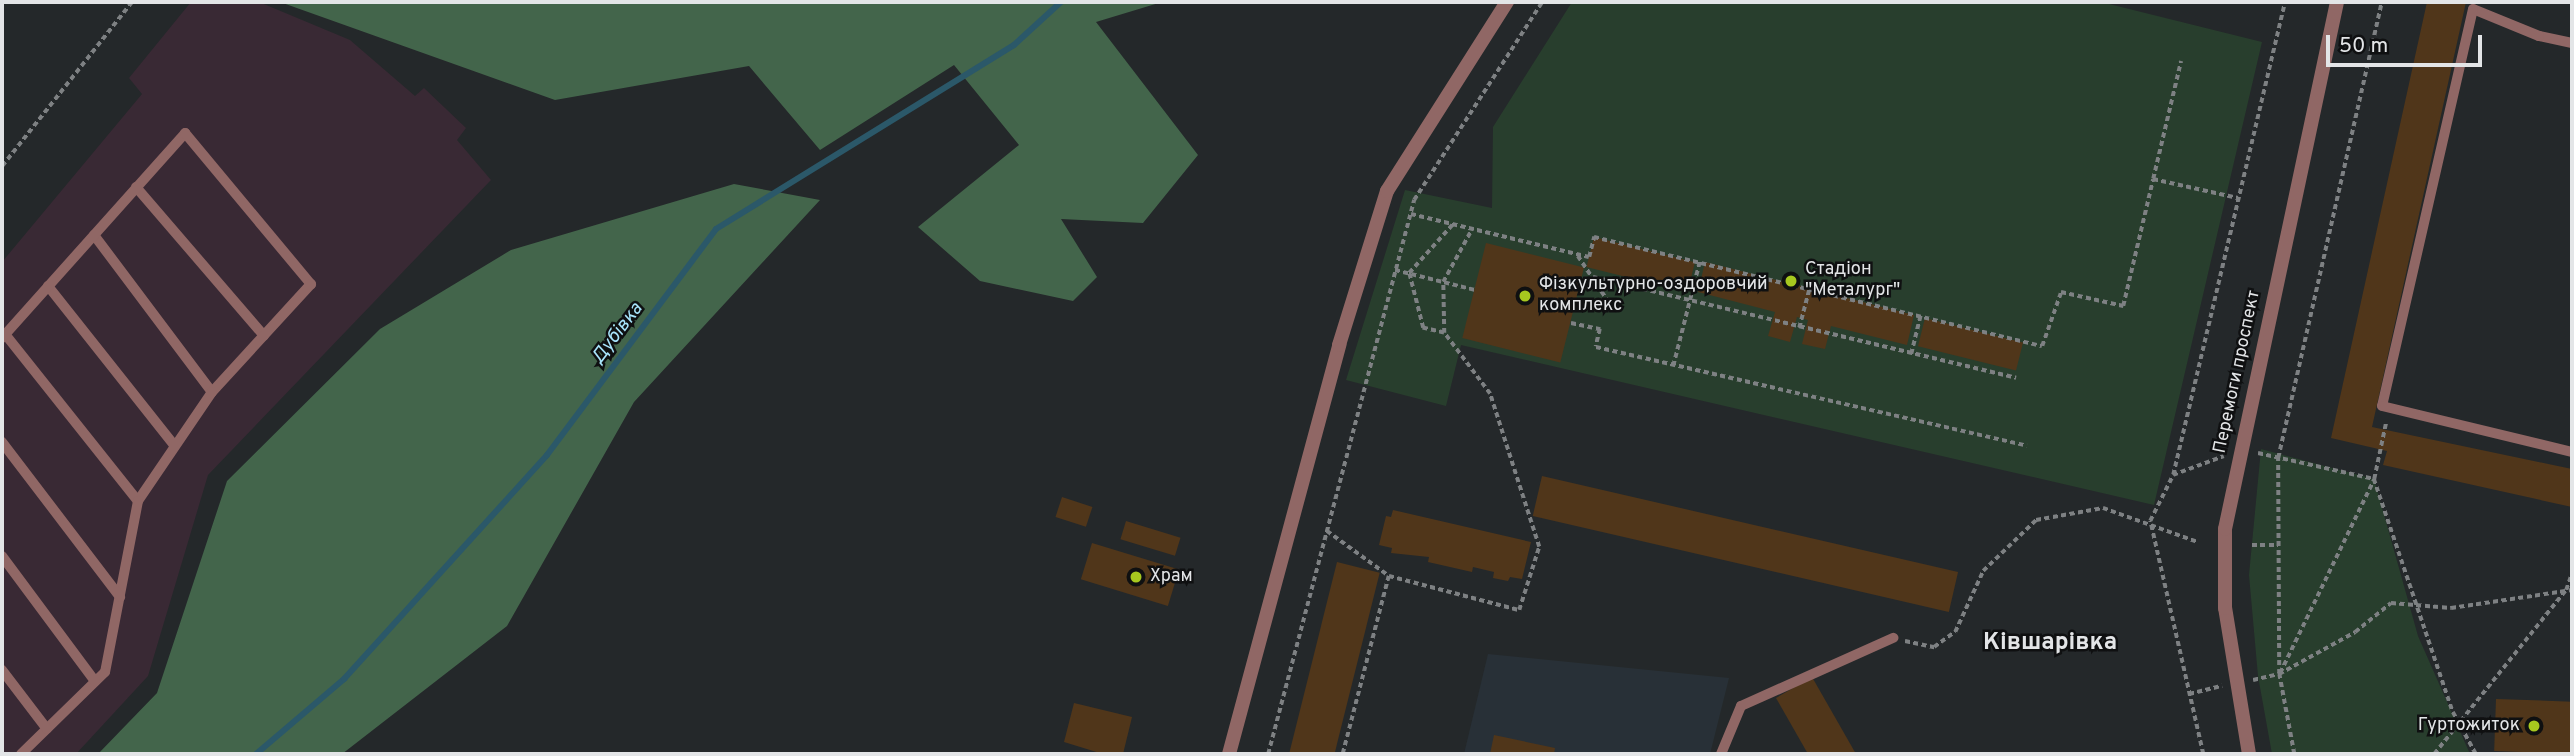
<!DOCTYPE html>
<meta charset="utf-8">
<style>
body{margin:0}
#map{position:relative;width:2574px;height:756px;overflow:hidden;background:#24282a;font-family:Overpass,sans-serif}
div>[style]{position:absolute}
.industrial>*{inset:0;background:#392934}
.built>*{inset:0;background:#283037}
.green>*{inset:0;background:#283e2d}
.forest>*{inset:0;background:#43654b}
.stream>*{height:6px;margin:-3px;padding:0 3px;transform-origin:3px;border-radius:3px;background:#2b5869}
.building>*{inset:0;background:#50361a;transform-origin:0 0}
.path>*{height:3.5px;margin-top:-1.75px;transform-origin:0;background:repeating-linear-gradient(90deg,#7e8183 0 5px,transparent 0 8.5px)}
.lane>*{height:10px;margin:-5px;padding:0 5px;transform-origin:5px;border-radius:5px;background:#906765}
.street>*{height:14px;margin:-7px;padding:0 7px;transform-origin:7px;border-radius:7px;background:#906765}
.dots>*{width:19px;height:19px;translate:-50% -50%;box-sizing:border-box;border:4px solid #0f1011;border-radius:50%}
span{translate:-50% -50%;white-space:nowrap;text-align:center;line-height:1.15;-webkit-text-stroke:5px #0f1011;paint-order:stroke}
.poi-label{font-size:18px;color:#e3e5e7}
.left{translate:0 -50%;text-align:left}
.right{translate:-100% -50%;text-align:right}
.street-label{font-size:18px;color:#e3e5e7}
.water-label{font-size:19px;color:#a8e4fb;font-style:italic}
.district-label{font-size:24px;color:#e3e5e7;font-weight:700}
.frame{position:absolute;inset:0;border:4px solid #e3e5e7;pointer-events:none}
.scale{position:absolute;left:2326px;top:35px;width:156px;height:32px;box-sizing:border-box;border:4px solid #e3e5e7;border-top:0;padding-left:9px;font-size:21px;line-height:24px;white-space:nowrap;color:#e3e5e7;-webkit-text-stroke:5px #0f1011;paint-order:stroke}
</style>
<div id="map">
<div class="industrial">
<i style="clip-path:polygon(191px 2px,259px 2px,350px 40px,415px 96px,424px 88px,466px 128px,457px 140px,491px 180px,208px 475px,148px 676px,76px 754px,2px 754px,2px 262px,142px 94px,129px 78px)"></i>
</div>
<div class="built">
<i style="clip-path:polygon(1488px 654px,1729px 678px,1710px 754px,1464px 754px)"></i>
</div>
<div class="green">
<i style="clip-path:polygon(1572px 2px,2101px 2px,2262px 42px,2154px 505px,1461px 345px,1446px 406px,1346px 380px,1405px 190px,1492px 208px,1493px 127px)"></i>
<i style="clip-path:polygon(2261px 449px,2374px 479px,2418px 636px,2470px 754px,2272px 754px,2258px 676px,2249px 575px)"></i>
</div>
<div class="forest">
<i style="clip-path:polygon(280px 2px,1162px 2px,1096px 22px,1198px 155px,1143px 223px,1061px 219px,1097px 277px,1073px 301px,980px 281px,918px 227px,1019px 145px,954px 65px,820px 150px,749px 66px,555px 100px)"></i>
<i style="clip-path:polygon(734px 184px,820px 200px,634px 402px,507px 626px,342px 754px,98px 754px,157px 693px,227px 481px,380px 329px,511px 250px)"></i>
</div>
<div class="stream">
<i style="left:256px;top:754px;width:116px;rotate:-40.4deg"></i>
<i style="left:344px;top:679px;width:302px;rotate:-47.8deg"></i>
<i style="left:547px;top:455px;width:282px;rotate:-53.2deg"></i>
<i style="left:716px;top:229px;width:350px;rotate:-31.7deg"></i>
<i style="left:1014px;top:45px;width:64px;rotate:-42.5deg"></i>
</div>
<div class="building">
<i style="clip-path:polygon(2427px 2px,2466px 2px,2372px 427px,2572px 469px,2572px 507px,2383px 465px,2387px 451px,2331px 438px)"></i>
<i style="left:1594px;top:237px;width:104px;height:31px;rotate:14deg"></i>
<i style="left:1486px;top:243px;width:101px;height:98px;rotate:14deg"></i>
<i style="clip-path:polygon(1705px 262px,1914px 315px,1907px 345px,1831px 326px,1825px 349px,1802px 344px,1808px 320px,1797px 317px,1790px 342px,1768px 336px,1775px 312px,1698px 292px)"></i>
<i style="left:1925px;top:318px;width:101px;height:29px;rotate:14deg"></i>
<i style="left:1542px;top:476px;width:427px;height:41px;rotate:13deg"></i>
<i style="left:1062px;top:497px;width:32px;height:21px;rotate:18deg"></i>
<i style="clip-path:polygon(1393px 510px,1531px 542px,1522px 579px,1510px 577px,1508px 581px,1493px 578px,1494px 572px,1473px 567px,1472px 572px,1428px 562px,1429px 557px,1391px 553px,1392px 548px,1379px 545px,1386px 516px,1391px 517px)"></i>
<i style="left:1126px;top:521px;width:57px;height:19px;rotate:17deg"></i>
<i style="left:1092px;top:543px;width:91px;height:38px;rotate:17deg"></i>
<i style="left:1337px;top:562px;width:44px;height:198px;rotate:14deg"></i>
<i style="clip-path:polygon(1812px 677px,1856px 754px,1808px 754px,1776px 698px)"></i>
<i style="left:2496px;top:699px;width:76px;height:52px;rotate:2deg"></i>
<i style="clip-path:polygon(1074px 703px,1132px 717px,1123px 754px,1103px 754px,1064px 742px)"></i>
<i style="clip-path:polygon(1494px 735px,1555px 748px,1554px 754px,1490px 754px)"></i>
</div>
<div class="path">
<i style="left:2px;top:166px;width:209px;rotate:-51.6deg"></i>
<i style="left:2153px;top:179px;width:121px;rotate:-76.7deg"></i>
<i style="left:1411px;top:214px;width:183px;rotate:13.6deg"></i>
<i style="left:1589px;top:257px;width:21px;rotate:-76deg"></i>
<i style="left:1594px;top:237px;width:461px;rotate:13.7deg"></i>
<i style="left:2042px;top:346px;width:57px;rotate:-70.6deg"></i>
<i style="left:2061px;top:292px;width:64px;rotate:12.7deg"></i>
<i style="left:2123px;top:306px;width:130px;rotate:-76.7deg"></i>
<i style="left:2153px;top:179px;width:87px;rotate:12.6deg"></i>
<i style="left:1578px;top:256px;width:54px;rotate:56.3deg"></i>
<i style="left:1395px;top:270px;width:82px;rotate:14deg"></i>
<i style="left:1593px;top:277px;width:435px;rotate:13.4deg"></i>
<i style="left:1571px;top:323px;width:30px;rotate:12deg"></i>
<i style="left:1600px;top:329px;width:18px;rotate:103deg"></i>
<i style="left:1596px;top:347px;width:442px;rotate:12.9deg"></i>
<i style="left:1799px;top:328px;width:43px;rotate:-75.3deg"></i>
<i style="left:1444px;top:333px;width:22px;rotate:-167deg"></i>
<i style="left:1423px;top:328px;width:57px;rotate:-104.3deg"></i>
<i style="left:1409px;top:273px;width:66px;rotate:-48.1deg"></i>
<i style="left:1911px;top:354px;width:42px;rotate:-76.3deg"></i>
<i style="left:1673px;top:366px;width:109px;rotate:-75.7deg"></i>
<i style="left:2258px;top:453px;width:119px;rotate:12.6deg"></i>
<i style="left:2374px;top:479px;width:58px;rotate:-78.1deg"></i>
<i style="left:2173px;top:475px;width:54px;rotate:-20.4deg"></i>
<i style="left:2374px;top:479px;width:246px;rotate:71.3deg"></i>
<i style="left:2453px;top:712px;width:48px;rotate:61.3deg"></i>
<i style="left:1327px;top:531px;width:77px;rotate:36deg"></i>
<i style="left:1389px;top:576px;width:184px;rotate:104.5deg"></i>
<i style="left:2252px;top:545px;width:26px"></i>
<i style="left:1389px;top:576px;width:134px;rotate:14.7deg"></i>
<i style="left:1519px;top:610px;width:66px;rotate:-72.4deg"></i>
<i style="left:1539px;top:547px;width:161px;rotate:-107.8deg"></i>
<i style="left:1490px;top:394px;width:76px;rotate:-127deg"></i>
<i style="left:1444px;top:333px;width:51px;rotate:-91.1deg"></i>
<i style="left:1443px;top:282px;width:60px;rotate:-61.3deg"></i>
<i style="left:1905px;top:641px;width:30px;rotate:12deg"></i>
<i style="left:1934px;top:647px;width:26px;rotate:-36deg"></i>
<i style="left:1955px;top:632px;width:67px;rotate:-65.3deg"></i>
<i style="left:1983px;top:571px;width:74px;rotate:-43.9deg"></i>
<i style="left:2036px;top:520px;width:68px;rotate:-10.2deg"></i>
<i style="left:2103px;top:508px;width:101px;rotate:19.7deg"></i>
<i style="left:2280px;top:673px;width:216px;rotate:-64.1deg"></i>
<i style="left:2253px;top:680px;width:27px;rotate:-13deg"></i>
<i style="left:2279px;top:674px;width:87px;rotate:-28.9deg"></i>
<i style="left:2355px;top:632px;width:46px;rotate:-38.9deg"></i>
<i style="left:2391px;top:603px;width:60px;rotate:4.8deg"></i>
<i style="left:2451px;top:608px;width:122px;rotate:-8.5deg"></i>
<i style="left:2189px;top:694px;width:34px;rotate:-14deg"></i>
<i style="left:1268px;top:754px;width:573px;rotate:-75.24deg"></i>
<i style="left:1414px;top:200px;width:236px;rotate:-57.1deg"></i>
<i style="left:2203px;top:754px;width:239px;rotate:-102.8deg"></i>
<i style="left:2150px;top:521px;width:51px;rotate:-63.4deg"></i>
<i style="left:2173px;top:475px;width:486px;rotate:-76.7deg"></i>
<i style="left:2294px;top:754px;width:81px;rotate:-100.6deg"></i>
<i style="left:2279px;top:674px;width:216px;rotate:-90.3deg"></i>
<i style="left:2278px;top:458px;width:468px;rotate:-77.2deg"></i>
<i style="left:2434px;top:754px;width:211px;rotate:-51.2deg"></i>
<i style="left:2566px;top:590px;width:18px;rotate:-71deg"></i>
</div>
<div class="lane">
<i style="left:2572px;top:43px;width:34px;rotate:-168deg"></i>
<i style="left:2539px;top:36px;width:71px;rotate:-157.8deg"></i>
<i style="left:2473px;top:9px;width:407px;rotate:102.9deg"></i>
<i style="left:2382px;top:406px;width:195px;rotate:13.6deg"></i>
<i style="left:136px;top:187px;width:196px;rotate:49.3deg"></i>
<i style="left:94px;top:235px;width:196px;rotate:53.1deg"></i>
<i style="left:48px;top:286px;width:204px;rotate:51.6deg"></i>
<i style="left:5px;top:334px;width:213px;rotate:51.5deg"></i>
<i style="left:2px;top:338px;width:275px;rotate:-48.2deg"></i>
<i style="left:185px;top:133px;width:197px;rotate:50.2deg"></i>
<i style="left:311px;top:284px;width:147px;rotate:132.5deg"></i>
<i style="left:212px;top:392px;width:132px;rotate:124.2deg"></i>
<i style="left:138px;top:501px;width:174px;rotate:100.9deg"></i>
<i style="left:105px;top:672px;width:117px;rotate:135.7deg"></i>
<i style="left:2px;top:442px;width:195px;rotate:52.7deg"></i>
<i style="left:2px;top:556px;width:156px;rotate:53.4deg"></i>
<i style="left:2px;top:670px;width:74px;rotate:52.7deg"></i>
<i style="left:1721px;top:754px;width:52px;rotate:-67.4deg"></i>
<i style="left:1741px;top:706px;width:167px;rotate:-24.1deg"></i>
</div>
<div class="street">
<i style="left:1229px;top:754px;width:424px;rotate:-74.9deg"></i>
<i style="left:1339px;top:345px;width:161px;rotate:-72.7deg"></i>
<i style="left:1387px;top:191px;width:224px;rotate:-57.6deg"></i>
<i style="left:2249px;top:754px;width:148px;rotate:-99.3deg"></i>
<i style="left:2225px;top:608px;width:79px;rotate:-90deg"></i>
<i style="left:2225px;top:529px;width:539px;rotate:-78deg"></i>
</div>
<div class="dots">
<i style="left:1791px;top:281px;background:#a7c81f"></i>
<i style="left:1525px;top:296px;background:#a7c81f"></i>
<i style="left:1136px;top:577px;background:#a7c81f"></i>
<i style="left:2534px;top:726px;background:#a7c81f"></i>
</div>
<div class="poi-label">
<span class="left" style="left:1805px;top:281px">Стадіон<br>"Металург"</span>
<span class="left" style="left:1539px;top:296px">Фізкультурно-оздоровчий<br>комплекс</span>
<span class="left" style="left:1150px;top:577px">Храм</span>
<span class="right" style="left:2520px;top:726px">Гуртожиток</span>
</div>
<div class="street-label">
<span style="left:2238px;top:372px;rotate:-78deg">Перемоги проспект</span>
</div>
<div class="water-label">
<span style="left:618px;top:334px;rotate:-53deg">Дубівка</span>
</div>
<div class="district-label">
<span style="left:2050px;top:644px">Ківшарівка</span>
</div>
<div class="frame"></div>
<div class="scale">50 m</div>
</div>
